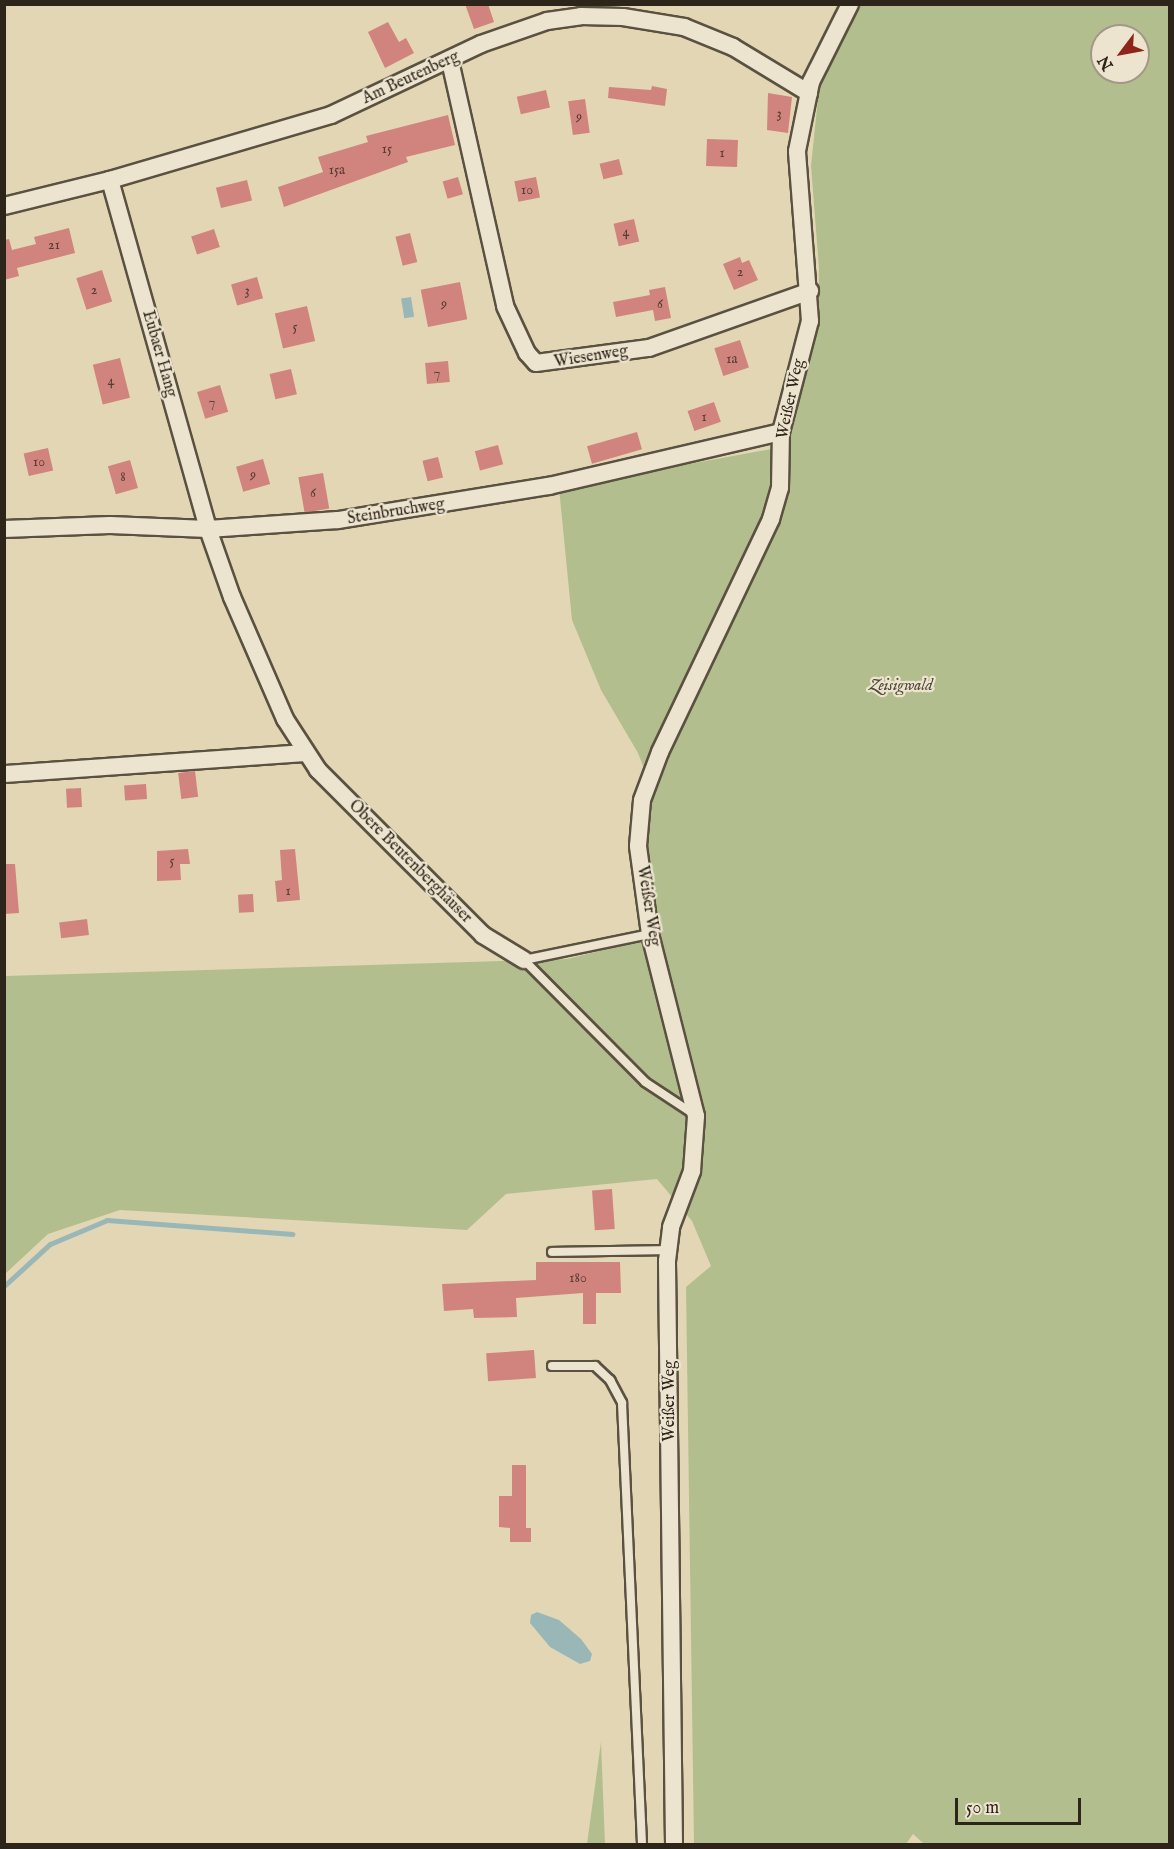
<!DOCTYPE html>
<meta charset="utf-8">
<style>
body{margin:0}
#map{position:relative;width:1174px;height:1849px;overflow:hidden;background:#e3d6b5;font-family:"IM FELL English",serif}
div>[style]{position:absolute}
.green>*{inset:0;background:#b3be8e}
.water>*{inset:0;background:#99b7b7;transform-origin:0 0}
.stream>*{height:5px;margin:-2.5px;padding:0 2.5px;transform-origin:2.5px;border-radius:2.5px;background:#99b7b7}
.building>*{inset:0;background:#d0847d;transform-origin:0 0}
.roads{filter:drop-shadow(2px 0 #5b5141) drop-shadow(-2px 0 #5b5141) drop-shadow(0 2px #5b5141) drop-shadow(0 -2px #5b5141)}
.lane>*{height:8px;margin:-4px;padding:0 4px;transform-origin:4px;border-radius:4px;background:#ede4cf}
.street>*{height:16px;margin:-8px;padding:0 8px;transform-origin:8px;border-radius:8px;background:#ede4cf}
span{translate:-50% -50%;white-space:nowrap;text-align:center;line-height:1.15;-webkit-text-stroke:4.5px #ede4cf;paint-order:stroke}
.number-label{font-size:14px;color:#563d33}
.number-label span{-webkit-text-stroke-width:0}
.street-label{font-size:16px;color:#2e251a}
.park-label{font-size:16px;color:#4f4b37;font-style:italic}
.frame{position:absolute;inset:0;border:6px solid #2e251a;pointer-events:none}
.north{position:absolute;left:1090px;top:24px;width:60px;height:60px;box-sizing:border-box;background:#ede4cf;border:2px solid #a19887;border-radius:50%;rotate:238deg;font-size:16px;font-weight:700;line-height:24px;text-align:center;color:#2e251a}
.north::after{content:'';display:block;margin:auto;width:21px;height:27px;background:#8f2418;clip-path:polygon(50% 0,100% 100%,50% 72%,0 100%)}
.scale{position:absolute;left:955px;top:1798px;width:126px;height:27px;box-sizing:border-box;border:3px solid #2e251a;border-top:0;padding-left:8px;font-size:18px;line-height:21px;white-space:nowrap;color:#2e251a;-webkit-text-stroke:4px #ede4cf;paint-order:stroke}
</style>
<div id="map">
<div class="green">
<i style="clip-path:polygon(evenodd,859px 5px,1169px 5px,1169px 1844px,924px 1844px,913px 1834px,906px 1844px,694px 1844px,686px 1287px,711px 1266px,692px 1221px,657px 1179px,506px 1194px,467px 1230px,120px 1210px,48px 1234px,5px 1274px,5px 976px,567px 959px,661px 936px,645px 855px,653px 792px,638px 753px,601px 690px,572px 620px,559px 488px,771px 449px,818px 320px,819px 268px,811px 166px,819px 89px,859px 5px,1102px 36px,1138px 36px,1138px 72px,1102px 72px,1102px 36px)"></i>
<i style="clip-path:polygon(601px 1742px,605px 1844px,587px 1844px)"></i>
</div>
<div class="water">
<i style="left:411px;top:297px;width:20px;height:10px;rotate:81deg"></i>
<i style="clip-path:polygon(537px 1612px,559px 1620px,581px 1639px,592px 1654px,590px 1661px,580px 1664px,550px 1647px,530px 1623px,531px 1615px)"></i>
</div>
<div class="stream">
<i style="left:4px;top:1286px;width:62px;rotate:-42.4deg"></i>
<i style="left:50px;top:1244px;width:62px;rotate:-22.8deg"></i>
<i style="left:107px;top:1220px;width:186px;rotate:4.3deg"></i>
</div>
<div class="building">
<i style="clip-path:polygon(465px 4px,488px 4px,494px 22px,474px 29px)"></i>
<i style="clip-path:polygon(388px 22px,399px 42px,406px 38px,414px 53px,385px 68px,368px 32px)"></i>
<i style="clip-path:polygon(652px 86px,667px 89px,665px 106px,608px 98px,609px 87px,651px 90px)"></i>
<i style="left:546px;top:90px;width:18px;height:30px;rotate:77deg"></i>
<i style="clip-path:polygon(768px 93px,792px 97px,788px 133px,767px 130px)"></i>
<i style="left:585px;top:99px;width:34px;height:17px;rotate:82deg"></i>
<i style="clip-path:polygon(448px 115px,455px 145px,406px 157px,408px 162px,284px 207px,278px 187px,323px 172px,318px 157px,368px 142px,366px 136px)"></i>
<i style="left:707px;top:139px;width:31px;height:27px;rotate:2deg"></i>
<i style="left:619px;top:159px;width:16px;height:20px;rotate:76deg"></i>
<i style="left:458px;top:177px;width:18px;height:16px;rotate:74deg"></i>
<i style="left:536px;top:177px;width:21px;height:22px;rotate:79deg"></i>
<i style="left:247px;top:180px;width:21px;height:32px;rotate:76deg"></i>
<i style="left:634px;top:219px;width:23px;height:21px;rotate:77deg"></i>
<i style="clip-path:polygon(69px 228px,75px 253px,17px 268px,19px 276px,4px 280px,4px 240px,9px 239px,12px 250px,36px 244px,34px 237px)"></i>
<i style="left:214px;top:229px;width:19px;height:24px;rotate:72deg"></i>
<i style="left:410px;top:233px;width:30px;height:15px;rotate:76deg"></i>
<i style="clip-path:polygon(740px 257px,742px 263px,749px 260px,758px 280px,734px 290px,723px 264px)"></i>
<i style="left:102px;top:270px;width:33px;height:27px;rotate:72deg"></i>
<i style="left:257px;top:277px;width:22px;height:27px;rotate:74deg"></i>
<i style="left:460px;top:282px;width:38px;height:40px;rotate:79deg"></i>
<i style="clip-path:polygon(665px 287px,671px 318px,655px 321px,653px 310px,616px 317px,613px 302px,650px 295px,649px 290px)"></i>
<i style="left:307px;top:306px;width:36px;height:33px;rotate:77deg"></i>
<i style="left:740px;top:340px;width:29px;height:27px;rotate:72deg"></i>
<i style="left:120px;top:358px;width:41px;height:28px;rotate:76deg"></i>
<i style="left:448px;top:361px;width:21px;height:23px;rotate:85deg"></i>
<i style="left:291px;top:369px;width:26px;height:22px;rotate:77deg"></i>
<i style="left:220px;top:385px;width:28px;height:24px;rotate:73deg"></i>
<i style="left:714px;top:402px;width:21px;height:28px;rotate:71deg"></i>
<i style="left:637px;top:432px;width:18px;height:52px;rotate:74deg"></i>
<i style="left:498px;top:445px;width:20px;height:24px;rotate:75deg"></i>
<i style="left:48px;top:448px;width:23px;height:25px;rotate:77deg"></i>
<i style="left:438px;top:457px;width:21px;height:16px;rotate:76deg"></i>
<i style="left:263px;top:459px;width:26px;height:28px;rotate:74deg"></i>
<i style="left:130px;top:460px;width:29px;height:23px;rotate:74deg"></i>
<i style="left:323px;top:473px;width:36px;height:25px;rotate:80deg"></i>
<i style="left:195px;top:771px;width:26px;height:17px;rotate:83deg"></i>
<i style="left:146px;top:784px;width:15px;height:22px;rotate:86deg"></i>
<i style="left:81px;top:788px;width:19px;height:15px;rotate:87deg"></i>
<i style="clip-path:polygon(188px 849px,190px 864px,180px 864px,181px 880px,157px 881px,157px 851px)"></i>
<i style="clip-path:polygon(295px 849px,300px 900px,277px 902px,275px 881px,282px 880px,280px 850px)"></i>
<i style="clip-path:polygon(4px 864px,15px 864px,19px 913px,4px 914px)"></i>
<i style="left:253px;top:894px;width:18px;height:15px;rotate:87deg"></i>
<i style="left:87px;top:919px;width:16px;height:28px;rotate:83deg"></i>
<i style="left:612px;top:1189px;width:40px;height:20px;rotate:86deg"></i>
<i style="clip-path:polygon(536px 1262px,620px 1262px,621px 1293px,596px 1293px,596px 1324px,583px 1324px,583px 1293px,516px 1298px,517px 1317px,474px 1318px,473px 1309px,444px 1311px,442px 1284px,536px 1280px)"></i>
<i style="left:534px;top:1350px;width:28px;height:48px;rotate:86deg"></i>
<i style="clip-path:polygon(512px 1465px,526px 1465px,526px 1528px,531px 1528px,531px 1542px,510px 1542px,510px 1528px,499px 1527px,499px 1496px,512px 1496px)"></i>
</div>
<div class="roads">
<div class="lane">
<i style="left:524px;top:960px;width:172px;rotate:45.2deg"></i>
<i style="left:645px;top:1082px;width:60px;rotate:33.4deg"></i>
<i style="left:524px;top:960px;width:129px;rotate:-11.7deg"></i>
<i style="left:552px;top:1252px;width:116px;rotate:-1deg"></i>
<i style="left:552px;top:1366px;width:43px"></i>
<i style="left:595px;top:1366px;width:21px;rotate:43deg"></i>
<i style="left:610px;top:1380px;width:26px;rotate:62deg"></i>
<i style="left:622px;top:1403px;width:441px;rotate:87.4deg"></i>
</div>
<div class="street">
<i style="left:450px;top:61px;width:251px;rotate:77.3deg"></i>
<i style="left:505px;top:306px;width:52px;rotate:64.9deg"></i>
<i style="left:527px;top:353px;width:13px;rotate:48deg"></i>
<i style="left:536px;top:363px;width:114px;rotate:-7.6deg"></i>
<i style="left:649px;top:348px;width:171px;rotate:-19.5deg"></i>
<i style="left:110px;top:180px;width:362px;rotate:74.3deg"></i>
<i style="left:208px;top:529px;width:72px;rotate:70.6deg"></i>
<i style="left:232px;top:597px;width:133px;rotate:66.5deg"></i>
<i style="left:285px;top:719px;width:61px;rotate:57.1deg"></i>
<i style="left:318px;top:770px;width:233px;rotate:45deg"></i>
<i style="left:483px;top:935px;width:48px;rotate:31.4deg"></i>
<i style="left:4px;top:206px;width:109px;rotate:-13.8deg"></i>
<i style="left:110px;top:180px;width:230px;rotate:-16.4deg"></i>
<i style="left:331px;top:115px;width:166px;rotate:-25.3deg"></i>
<i style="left:481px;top:44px;width:70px;rotate:-19.2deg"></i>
<i style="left:547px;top:21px;width:34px;rotate:-8deg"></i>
<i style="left:581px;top:16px;width:42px;rotate:1.4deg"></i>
<i style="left:623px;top:17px;width:62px;rotate:9.3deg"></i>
<i style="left:684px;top:27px;width:53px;rotate:22.2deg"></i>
<i style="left:733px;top:47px;width:89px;rotate:31.2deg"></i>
<i style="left:4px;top:529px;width:106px;rotate:-2.2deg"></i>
<i style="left:110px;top:525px;width:98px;rotate:2.3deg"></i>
<i style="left:208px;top:529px;width:130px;rotate:-4deg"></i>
<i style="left:338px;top:520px;width:214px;rotate:-9.2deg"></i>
<i style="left:549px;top:486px;width:238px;rotate:-13.1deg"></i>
<i style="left:4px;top:774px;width:301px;rotate:-4deg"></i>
<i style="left:674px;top:1844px;width:583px;rotate:-90.69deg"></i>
<i style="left:667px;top:1261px;width:34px;rotate:-83deg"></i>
<i style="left:671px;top:1227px;width:60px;rotate:-69.4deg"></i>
<i style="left:692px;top:1171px;width:55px;rotate:-85.8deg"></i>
<i style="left:696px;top:1116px;width:188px;rotate:-104.2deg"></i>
<i style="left:650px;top:934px;width:89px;rotate:-97.8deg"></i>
<i style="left:638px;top:846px;width:46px;rotate:-85deg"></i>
<i style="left:642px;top:800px;width:51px;rotate:-69.4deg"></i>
<i style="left:660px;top:752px;width:258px;rotate:-64.5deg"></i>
<i style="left:771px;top:519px;width:32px;rotate:-74deg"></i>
<i style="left:780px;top:488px;width:56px;rotate:-89deg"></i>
<i style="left:781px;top:432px;width:115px;rotate:-75.4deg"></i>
<i style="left:810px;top:321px;width:170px;rotate:-94.4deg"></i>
<i style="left:797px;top:151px;width:70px;rotate:-78.5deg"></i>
<i style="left:811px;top:82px;width:87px;rotate:-63.4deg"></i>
</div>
</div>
<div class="number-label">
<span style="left:779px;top:114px">3</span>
<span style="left:579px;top:117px">9</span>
<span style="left:387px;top:149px">15</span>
<span style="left:722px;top:153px">1</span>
<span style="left:337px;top:170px">15a</span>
<span style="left:527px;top:190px">10</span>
<span style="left:626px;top:232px">4</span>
<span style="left:54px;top:245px">21</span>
<span style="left:740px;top:272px">2</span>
<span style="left:94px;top:290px">2</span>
<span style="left:247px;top:291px">3</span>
<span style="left:444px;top:304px">9</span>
<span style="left:660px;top:304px">6</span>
<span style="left:295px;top:327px">5</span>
<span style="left:732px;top:359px">1a</span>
<span style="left:437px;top:373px">7</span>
<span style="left:111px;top:381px">4</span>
<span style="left:212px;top:402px">7</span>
<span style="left:704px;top:417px">1</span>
<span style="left:39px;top:462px">10</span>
<span style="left:253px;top:475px">9</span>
<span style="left:123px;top:477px">8</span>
<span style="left:313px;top:493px">6</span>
<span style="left:172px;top:861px">5</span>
<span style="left:288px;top:891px">1</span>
<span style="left:578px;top:1278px">180</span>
</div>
<div class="street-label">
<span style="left:411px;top:78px;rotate:-25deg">Am Beutenberg</span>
<span style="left:159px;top:354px;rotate:74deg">Eubaer Hang</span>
<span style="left:591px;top:357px;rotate:-9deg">Wiesenweg</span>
<span style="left:791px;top:399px;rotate:-78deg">Weißer Weg</span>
<span style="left:396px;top:512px;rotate:-9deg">Steinbruchweg</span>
<span style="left:410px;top:862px;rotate:45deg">Obere Beutenberghäuser</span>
<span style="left:648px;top:906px;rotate:81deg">Weißer Weg</span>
<span style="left:670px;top:1401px;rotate:-90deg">Weißer Weg</span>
</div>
<div class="park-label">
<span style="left:901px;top:686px">Zeisigwald</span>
</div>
<div class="frame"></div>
<div class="north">N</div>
<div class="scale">50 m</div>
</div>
